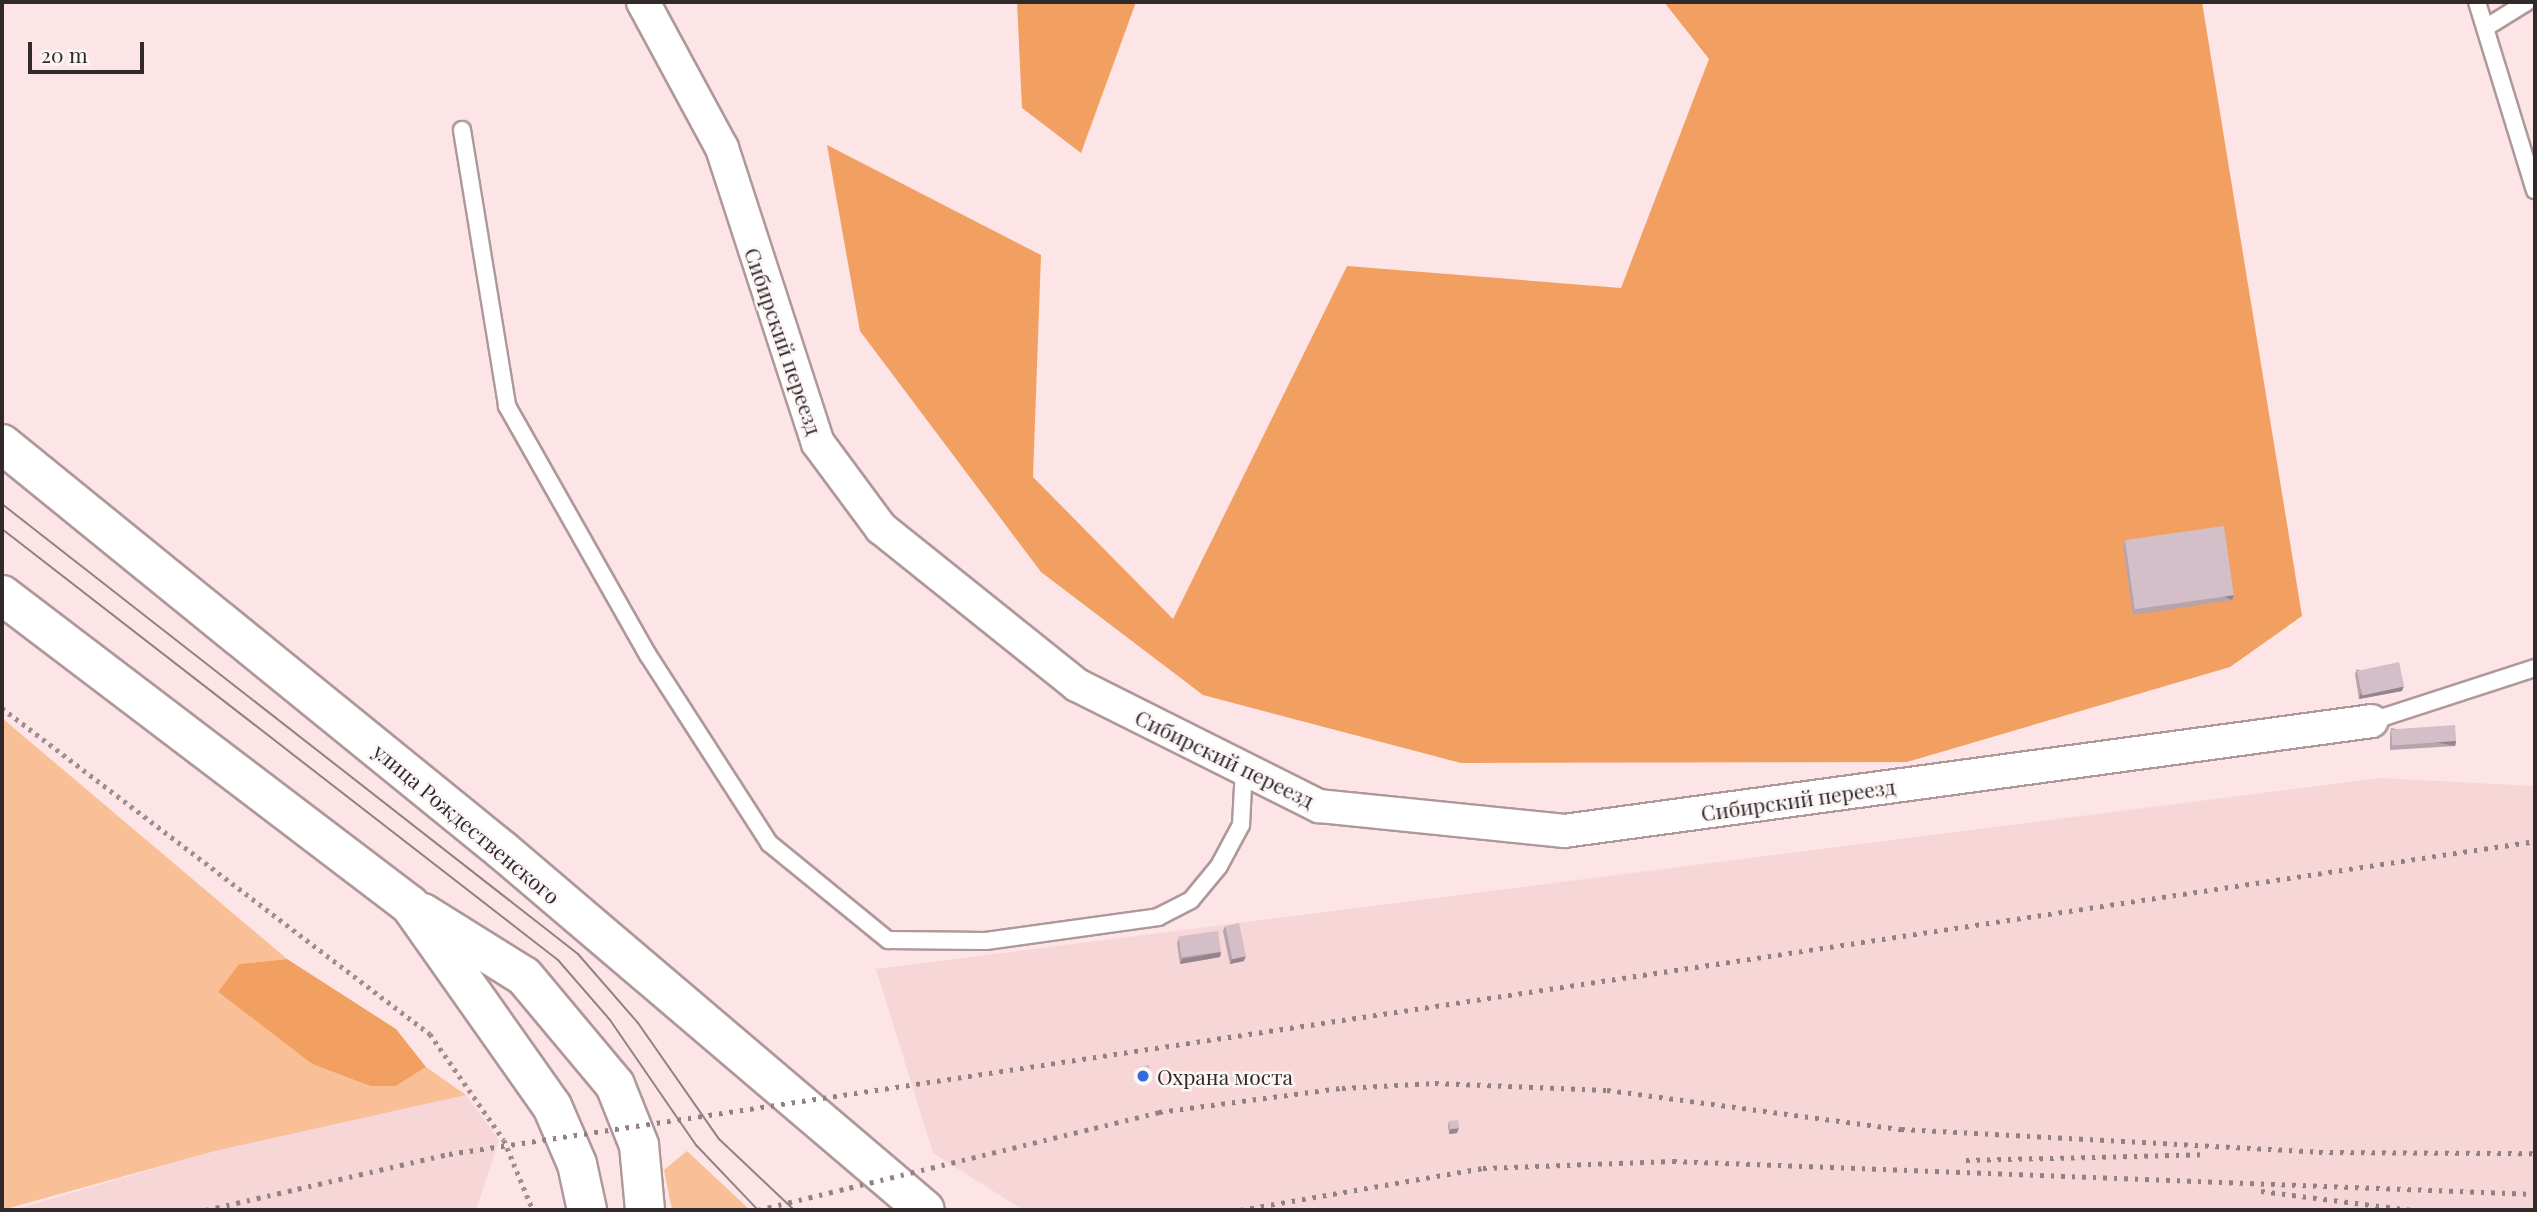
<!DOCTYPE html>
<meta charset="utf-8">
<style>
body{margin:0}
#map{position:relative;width:2537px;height:1212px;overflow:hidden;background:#fde4e6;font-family:"Playfair Display",serif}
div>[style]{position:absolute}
.built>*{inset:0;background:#f7d6d8}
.green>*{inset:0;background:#f9bf96}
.forest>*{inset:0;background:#f1a062}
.path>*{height:4.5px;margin-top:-2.25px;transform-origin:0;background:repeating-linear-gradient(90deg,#9f8d8f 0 3.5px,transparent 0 8.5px)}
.roads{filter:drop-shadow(2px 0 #af989a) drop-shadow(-2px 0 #af989a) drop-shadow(0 2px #af989a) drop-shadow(0 -2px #af989a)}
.lane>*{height:16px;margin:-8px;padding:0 8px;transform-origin:8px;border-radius:8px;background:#fff}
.street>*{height:32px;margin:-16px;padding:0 16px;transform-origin:16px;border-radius:16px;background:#fff}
.primary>*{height:38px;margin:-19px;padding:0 19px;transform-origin:19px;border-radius:19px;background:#fff}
.tram>*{height:2px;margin:-1px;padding:0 1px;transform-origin:1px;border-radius:1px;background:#918182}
.rail>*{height:5px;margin-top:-2.5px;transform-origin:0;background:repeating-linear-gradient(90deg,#918182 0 3.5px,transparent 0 10.5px)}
.wall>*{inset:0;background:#b6a3ac}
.shaded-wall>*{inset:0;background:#94858c;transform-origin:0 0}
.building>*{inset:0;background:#d4bec8;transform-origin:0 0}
.dots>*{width:19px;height:19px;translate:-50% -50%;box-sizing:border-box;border:4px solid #fcf6f7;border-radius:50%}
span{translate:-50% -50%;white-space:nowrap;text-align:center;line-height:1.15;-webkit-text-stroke:5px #fcf6f7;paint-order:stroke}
.street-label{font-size:21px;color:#32292a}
.poi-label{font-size:21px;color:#32292a}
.left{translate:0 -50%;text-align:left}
.frame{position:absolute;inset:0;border:4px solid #32292a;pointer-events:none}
.scale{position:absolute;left:28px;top:42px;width:116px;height:32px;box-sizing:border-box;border:4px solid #32292a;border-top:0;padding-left:9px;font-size:21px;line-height:24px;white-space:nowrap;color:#32292a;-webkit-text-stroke:5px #fcf6f7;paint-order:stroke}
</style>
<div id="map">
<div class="built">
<i style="clip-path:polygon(2380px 778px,2535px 786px,2535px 1210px,1023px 1210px,933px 1153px,876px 969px)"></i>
<i style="clip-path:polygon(466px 1095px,499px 1140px,476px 1210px,13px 1210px,215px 1151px)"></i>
</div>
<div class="green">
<i style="clip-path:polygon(2px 718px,287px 959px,239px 964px,218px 992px,312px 1064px,370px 1086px,396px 1086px,426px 1067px,466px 1095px,215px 1151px,2px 1210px)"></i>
<i style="clip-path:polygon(687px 1151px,750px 1210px,672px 1210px,664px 1170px)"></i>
</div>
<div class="forest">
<i style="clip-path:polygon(1017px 2px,1136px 2px,1081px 153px,1022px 108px)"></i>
<i style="clip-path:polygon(1664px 2px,2202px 2px,2302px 616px,2230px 667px,1907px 762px,1461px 763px,1203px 695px,1041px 572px,860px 331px,827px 145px,1041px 255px,1033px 477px,1173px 619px,1347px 266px,1621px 288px,1709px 59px)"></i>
<i style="clip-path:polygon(287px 959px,396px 1029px,426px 1067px,396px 1086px,370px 1086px,312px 1064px,218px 992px,239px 964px)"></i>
</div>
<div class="path">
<i style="left:2px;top:708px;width:538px;rotate:37.3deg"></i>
<i style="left:430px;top:1034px;width:129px;rotate:55.1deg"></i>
<i style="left:504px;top:1140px;width:76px;rotate:67.5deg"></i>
</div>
<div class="roads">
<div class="lane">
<i style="left:2477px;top:2px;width:197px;rotate:72.9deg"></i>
<i style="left:2485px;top:28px;width:49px;rotate:-31.8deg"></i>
<i style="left:462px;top:130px;width:280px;rotate:80.7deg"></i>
<i style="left:507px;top:406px;width:286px;rotate:60.5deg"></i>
<i style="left:648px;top:655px;width:224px;rotate:57.2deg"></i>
<i style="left:769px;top:843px;width:154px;rotate:39.2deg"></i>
<i style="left:888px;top:940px;width:98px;rotate:0.6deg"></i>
<i style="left:986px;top:941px;width:174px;rotate:-7.9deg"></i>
<i style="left:1158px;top:917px;width:37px;rotate:-27deg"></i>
<i style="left:1191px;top:900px;width:44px;rotate:-50.5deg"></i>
<i style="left:1219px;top:866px;width:47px;rotate:-61.8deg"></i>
<i style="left:1241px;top:825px;width:57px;rotate:-87deg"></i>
<i style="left:2372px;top:721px;width:171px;rotate:-18deg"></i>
</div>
<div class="street">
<i style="left:643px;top:2px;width:166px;rotate:61.6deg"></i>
<i style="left:722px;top:148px;width:310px;rotate:72deg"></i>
<i style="left:818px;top:443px;width:106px;rotate:53.5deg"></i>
<i style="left:881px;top:528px;width:251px;rotate:38.7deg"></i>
<i style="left:1077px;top:685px;width:271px;rotate:26.6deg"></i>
<i style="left:1319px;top:806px;width:246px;rotate:5.8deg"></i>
<i style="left:1564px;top:831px;width:815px;rotate:-7.75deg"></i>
</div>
<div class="primary">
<i style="left:2px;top:444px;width:644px;rotate:39.08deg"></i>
<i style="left:502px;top:850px;width:555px;rotate:40.4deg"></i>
<i style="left:2px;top:595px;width:512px;rotate:37.23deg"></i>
<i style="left:410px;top:905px;width:246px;rotate:54.8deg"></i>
<i style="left:552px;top:1106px;width:63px;rotate:66.7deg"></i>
<i style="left:577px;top:1164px;width:47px;rotate:77.7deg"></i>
<i style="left:423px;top:913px;width:119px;rotate:32deg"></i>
<i style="left:524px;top:976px;width:142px;rotate:50.1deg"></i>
<i style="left:615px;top:1085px;width:65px;rotate:68.2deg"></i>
<i style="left:639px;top:1145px;width:65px;rotate:84.7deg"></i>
</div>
</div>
<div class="tram">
<i style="left:2px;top:504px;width:731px;rotate:38deg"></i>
<i style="left:578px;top:954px;width:91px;rotate:49deg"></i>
<i style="left:638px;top:1023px;width:141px;rotate:55.1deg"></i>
<i style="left:719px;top:1139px;width:103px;rotate:43.4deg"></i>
<i style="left:2px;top:529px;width:703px;rotate:37.78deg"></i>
<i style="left:558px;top:960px;width:79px;rotate:49.1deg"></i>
<i style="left:610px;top:1020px;width:152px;rotate:55.5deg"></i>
<i style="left:696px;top:1145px;width:90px;rotate:46.4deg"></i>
</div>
<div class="rail">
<i style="left:1966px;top:1160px;width:238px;rotate:-1.4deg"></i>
<i style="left:2261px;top:1191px;width:152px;rotate:7.2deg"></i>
<i style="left:206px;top:1210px;width:249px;rotate:-13deg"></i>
<i style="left:449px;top:1154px;width:2109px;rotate:-8.53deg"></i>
<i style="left:758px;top:1210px;width:413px;rotate:-13.7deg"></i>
<i style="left:1159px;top:1112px;width:185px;rotate:-7.5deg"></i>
<i style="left:1342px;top:1088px;width:93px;rotate:-3.1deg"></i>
<i style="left:1435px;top:1083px;width:172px;rotate:2.3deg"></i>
<i style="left:1607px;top:1090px;width:297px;rotate:7.6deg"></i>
<i style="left:1901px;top:1129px;width:419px;rotate:3.1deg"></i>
<i style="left:2319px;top:1152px;width:216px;rotate:0.3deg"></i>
<i style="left:1240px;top:1210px;width:247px;rotate:-9.8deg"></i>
<i style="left:1483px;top:1168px;width:190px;rotate:-2.1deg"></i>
<i style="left:1673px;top:1161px;width:863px;rotate:2.19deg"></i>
</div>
<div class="wall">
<i style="clip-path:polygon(2125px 540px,2234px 595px,2232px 600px,2133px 615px,2123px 545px)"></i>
<i style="clip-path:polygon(2357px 669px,2402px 691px,2359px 699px,2355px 674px)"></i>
<i style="clip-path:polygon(2391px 728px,2456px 741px,2455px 746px,2390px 750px,2390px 734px)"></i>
<i style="clip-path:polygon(1225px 926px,1244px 961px,1230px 964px,1223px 931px)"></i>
<i style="clip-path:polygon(1179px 938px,1221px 952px,1220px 957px,1180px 964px,1177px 943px)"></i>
<i style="clip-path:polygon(1138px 1067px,1149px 1081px,1138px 1083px,1136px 1072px)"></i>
<i style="clip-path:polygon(1449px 1121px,1457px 1133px,1449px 1134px,1448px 1126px)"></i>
</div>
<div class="shaded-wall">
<i style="left:2234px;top:595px;width:5px;height:100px;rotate:112deg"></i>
<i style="clip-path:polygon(2404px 686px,2402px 691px,2359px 699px,2361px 693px)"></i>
<i style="left:2456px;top:741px;width:5px;height:64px;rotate:101deg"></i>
<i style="clip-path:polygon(1221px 952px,1220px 957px,1180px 964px,1182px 959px)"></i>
<i style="clip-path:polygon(1246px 956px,1244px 961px,1230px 964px,1232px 959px)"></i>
<i style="clip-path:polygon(1151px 1075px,1149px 1081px,1138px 1083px,1140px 1078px)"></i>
<i style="clip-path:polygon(1459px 1128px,1457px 1133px,1449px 1134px,1451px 1129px)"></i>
</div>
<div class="building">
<i style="left:2224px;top:526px;width:70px;height:100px;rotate:82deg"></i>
<i style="left:2399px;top:662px;width:25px;height:43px;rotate:78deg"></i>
<i style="left:2455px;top:725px;width:16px;height:64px;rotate:86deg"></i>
<i style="left:1239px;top:923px;width:34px;height:14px;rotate:78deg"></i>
<i style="left:1218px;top:931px;width:21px;height:40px;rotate:82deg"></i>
<i style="left:1149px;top:1065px;width:10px;height:11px;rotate:79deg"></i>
<i style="left:1458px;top:1120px;width:8px;height:9px;rotate:83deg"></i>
</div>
<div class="dots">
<i style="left:1143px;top:1076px;background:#2f6edc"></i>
</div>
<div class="street-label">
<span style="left:784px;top:341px;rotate:71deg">Сибирский переезд</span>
<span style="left:1225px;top:758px;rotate:26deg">Сибирский переезд</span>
<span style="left:1798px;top:799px;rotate:-8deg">Сибирский переезд</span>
<span style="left:467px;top:823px;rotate:40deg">улица Рождественского</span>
</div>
<div class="poi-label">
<span class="left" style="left:1157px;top:1076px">Охрана моста</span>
</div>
<div class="frame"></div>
<div class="scale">20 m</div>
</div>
